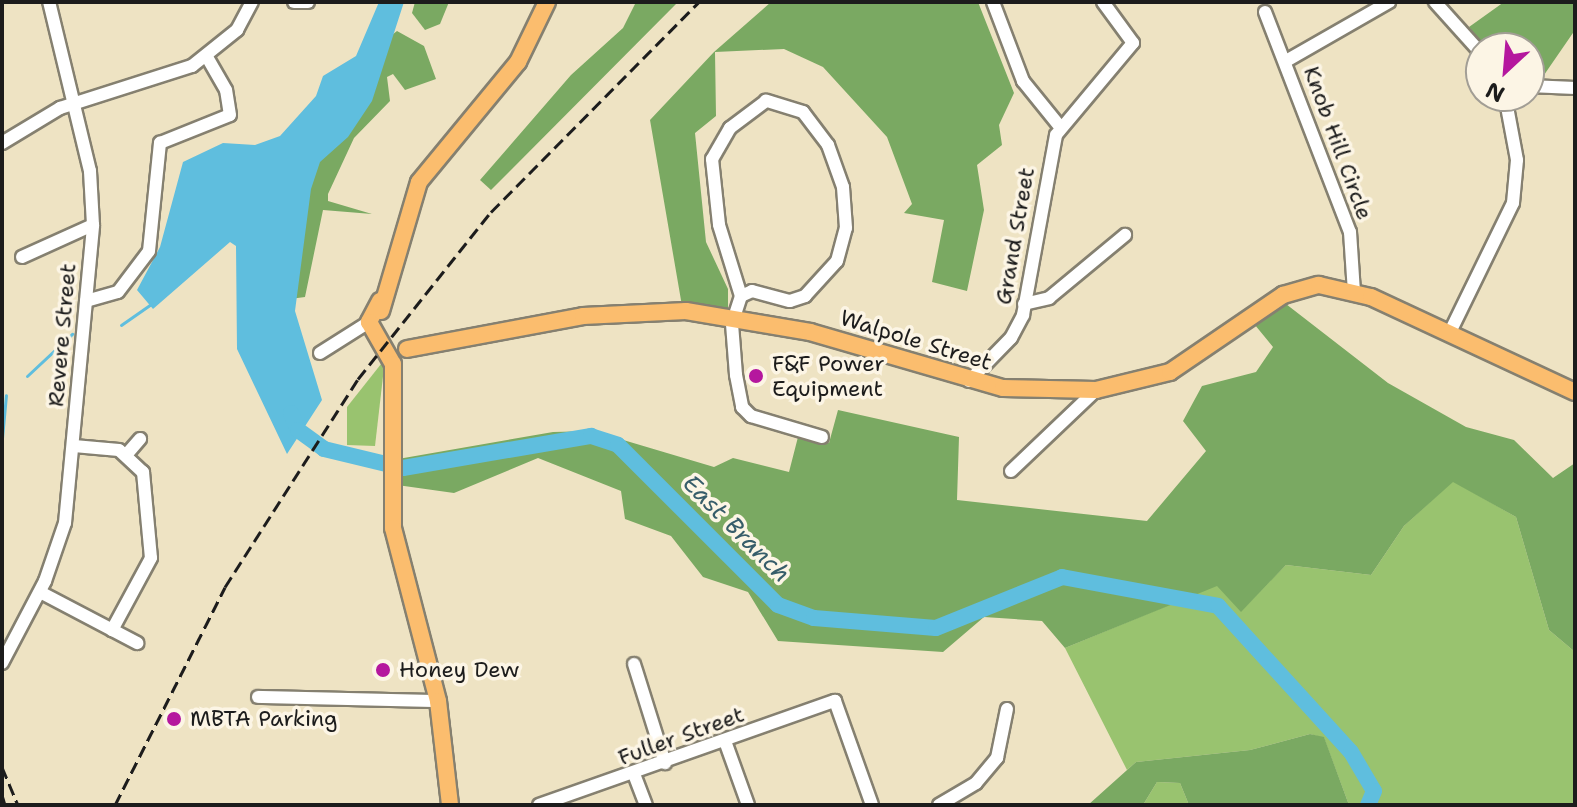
<!DOCTYPE html>
<style>
body{margin:0}
#map{position:relative;width:1577px;height:807px;overflow:hidden;background:#eee3c3;font-family:"Shantell Sans",sans-serif}
div>[style]{position:absolute}
.green>*{inset:0;background:#99c36f}
.forest>*{inset:0;background:#7aa962}
.water>*{inset:0;background:#5fbede}
.stream>*{height:3px;margin:-1.5px;padding:0 1.5px;transform-origin:1.5px;border-radius:1.5px;background:#5fbede}
.river>*{height:16px;margin:-8px;padding:0 8px;transform-origin:8px;border-radius:8px;background:#5fbede}
.roads{filter:drop-shadow(2px 0 #858070) drop-shadow(-2px 0 #858070) drop-shadow(0 2px #858070) drop-shadow(0 -2px #858070)}
.minor>*{height:12px;margin:-6px;padding:0 6px;transform-origin:6px;border-radius:6px;background:#fff}
.major>*{height:16px;margin:-8px;padding:0 8px;transform-origin:8px;border-radius:8px;background:#fbbd6e}
.rail>*{height:3px;margin-top:-1.5px;transform-origin:0;background:repeating-linear-gradient(90deg,#1c1c1c 0 12px,transparent 0 18px)}
.dots>*{width:22px;height:22px;translate:-50% -50%;box-sizing:border-box;border:4px solid #fcf5e5;border-radius:50%}
span{translate:-50% -50%;white-space:nowrap;text-align:center;line-height:1.15;-webkit-text-stroke:7px #fcf5e5;paint-order:stroke}
.street-label{font-size:22px;color:#1c1c1c}
.poi-label{font-size:22px;color:#1c1c1c}
.left{translate:0 -50%;text-align:left}
.water-label{font-size:24px;color:#375d6a;font-style:italic}
.frame{position:absolute;inset:0;border:4px solid #1c1c1c;pointer-events:none}
.north{position:absolute;left:1465px;top:32px;width:80px;height:80px;box-sizing:border-box;background:#fcf5e5;border:2px solid #a29e95;border-radius:50%;rotate:206deg;font-size:22px;font-weight:700;line-height:32px;text-align:center;color:#1c1c1c}
.north::after{content:'';display:block;margin:auto;width:28px;height:36px;background:#b5179e;clip-path:polygon(50% 0,100% 100%,50% 72%,0 100%)}
</style>
<div id="map">
<div class="green">
<i style="clip-path:polygon(385px 359px,375px 446px,347px 445px,347px 407px)"></i>
<i style="clip-path:polygon(1453px 481px,1516px 517px,1549px 630px,1575px 652px,1575px 805px,1349px 805px,1324px 738px,1310px 734px,1250px 750px,1136px 762px,1127px 770px,1065px 648px,1217px 585px,1241px 611px,1286px 565px,1371px 575px,1404px 526px)"></i>
<i style="clip-path:polygon(1157px 782px,1180px 783px,1189px 805px,1143px 805px)"></i>
</div>
<div class="forest">
<i style="clip-path:polygon(415px 2px,449px 2px,440px 24px,425px 30px,412px 13px)"></i>
<i style="clip-path:polygon(636px 2px,678px 2px,491px 190px,480px 180px,571px 75px,623px 28px)"></i>
<i style="clip-path:polygon(771px 2px,978px 2px,1014px 93px,999px 125px,1002px 145px,977px 165px,984px 210px,967px 291px,932px 282px,944px 220px,904px 213px,912px 204px,887px 137px,823px 67px,784px 49px,715px 52px,716px 116px,695px 133px,706px 242px,728px 289px,728px 310px,682px 306px,650px 120px,714px 52px)"></i>
<i style="clip-path:polygon(1504px 2px,1575px 2px,1575px 30px,1544px 75px,1529px 76px,1529px 48px,1485px 48px,1469px 27px)"></i>
<i style="clip-path:polygon(397px 31px,424px 46px,436px 79px,405px 90px,393px 74px,387px 77px,390px 101px,354px 138px,328px 194px,328px 201px,372px 214px,323px 210px,305px 297px,290px 299px,299px 186px,378px 46px)"></i>
<i style="clip-path:polygon(1286px 304px,1388px 383px,1466px 427px,1514px 440px,1553px 478px,1575px 463px,1575px 652px,1549px 630px,1516px 517px,1453px 482px,1404px 526px,1371px 575px,1286px 565px,1241px 612px,1217px 586px,1065px 648px,1042px 621px,984px 617px,943px 652px,778px 641px,748px 592px,703px 577px,671px 536px,625px 519px,621px 491px,538px 458px,454px 493px,397px 485px,398px 459px,553px 432px,593px 431px,714px 467px,733px 458px,789px 472px,798px 437px,829px 443px,838px 410px,959px 437px,957px 500px,1147px 521px,1206px 451px,1183px 421px,1202px 386px,1256px 372px,1273px 347px,1255px 325px)"></i>
<i style="clip-path:polygon(1310px 734px,1324px 737px,1349px 805px,1189px 805px,1180px 783px,1157px 782px,1143px 805px,1088px 805px,1136px 762px,1250px 750px)"></i>
</div>
<div class="water">
<i style="clip-path:polygon(379px 2px,404px 2px,372px 101px,348px 137px,320px 162px,311px 189px,295px 311px,322px 400px,287px 454px,237px 349px,236px 246px,230px 242px,153px 309px,137px 290px,160px 247px,183px 162px,223px 143px,255px 145px,280px 136px,316px 96px,323px 76px,356px 56px)"></i>
</div>
<div class="stream">
<i style="left:121px;top:325px;width:35px;rotate:-35deg"></i>
<i style="left:27px;top:376px;width:62px;rotate:-43deg"></i>
<i style="left:2px;top:438px;width:43px;rotate:-84.7deg"></i>
</div>
<div class="river">
<i style="left:291px;top:413px;width:18px;rotate:68deg"></i>
<i style="left:298px;top:430px;width:32px;rotate:36deg"></i>
<i style="left:324px;top:449px;width:81px;rotate:13.5deg"></i>
<i style="left:403px;top:468px;width:191px;rotate:-9.7deg"></i>
<i style="left:591px;top:436px;width:28px;rotate:18deg"></i>
<i style="left:618px;top:445px;width:226px;rotate:45deg"></i>
<i style="left:778px;top:605px;width:38px;rotate:20deg"></i>
<i style="left:814px;top:618px;width:122px;rotate:4.7deg"></i>
<i style="left:936px;top:628px;width:136px;rotate:-22deg"></i>
<i style="left:1062px;top:577px;width:159px;rotate:10.5deg"></i>
<i style="left:1218px;top:606px;width:197px;rotate:47.7deg"></i>
<i style="left:1351px;top:752px;width:45px;rotate:59.5deg"></i>
<i style="left:1374px;top:791px;width:15px;rotate:113deg"></i>
</div>
<div class="roads">
<div class="minor">
<i style="left:294px;top:2px;width:14px"></i>
<i style="left:993px;top:2px;width:85px;rotate:69.2deg"></i>
<i style="left:1023px;top:81px;width:60px;rotate:51deg"></i>
<i style="left:1435px;top:2px;width:69px;rotate:48deg"></i>
<i style="left:1265px;top:12px;width:236px;rotate:68.9deg"></i>
<i style="left:1350px;top:232px;width:60px;rotate:86.2deg"></i>
<i style="left:1286px;top:61px;width:119px;rotate:-29.8deg"></i>
<i style="left:1529px;top:86px;width:46px;rotate:2.5deg"></i>
<i style="left:2px;top:143px;width:68px;rotate:-31.1deg"></i>
<i style="left:60px;top:108px;width:139px;rotate:-17.7deg"></i>
<i style="left:192px;top:66px;width:58px;rotate:-38.7deg"></i>
<i style="left:237px;top:30px;width:32px;rotate:-62deg"></i>
<i style="left:22px;top:257px;width:78px;rotate:-24.3deg"></i>
<i style="left:741px;top:296px;width:12px;rotate:-24deg"></i>
<i style="left:752px;top:291px;width:39px;rotate:15deg"></i>
<i style="left:790px;top:301px;width:16px;rotate:-18deg"></i>
<i style="left:805px;top:296px;width:47px;rotate:-47.6deg"></i>
<i style="left:837px;top:261px;width:34px;rotate:-75deg"></i>
<i style="left:846px;top:228px;width:41px;rotate:-94.2deg"></i>
<i style="left:843px;top:187px;width:45px;rotate:-109.7deg"></i>
<i style="left:828px;top:145px;width:41px;rotate:-127.1deg"></i>
<i style="left:803px;top:112px;width:39px;rotate:-163deg"></i>
<i style="left:766px;top:101px;width:45px;rotate:143.1deg"></i>
<i style="left:730px;top:128px;width:36px;rotate:120deg"></i>
<i style="left:712px;top:159px;width:66px;rotate:83.9deg"></i>
<i style="left:719px;top:225px;width:74px;rotate:72.8deg"></i>
<i style="left:741px;top:296px;width:29px;rotate:108deg"></i>
<i style="left:732px;top:324px;width:51px;rotate:85.5deg"></i>
<i style="left:736px;top:375px;width:33px;rotate:79deg"></i>
<i style="left:742px;top:407px;width:13px;rotate:45deg"></i>
<i style="left:751px;top:416px;width:74px;rotate:16.5deg"></i>
<i style="left:86px;top:301px;width:33px;rotate:-16deg"></i>
<i style="left:118px;top:292px;width:51px;rotate:-52.9deg"></i>
<i style="left:149px;top:251px;width:109px;rotate:-84.2deg"></i>
<i style="left:160px;top:143px;width:75px;rotate:-21.8deg"></i>
<i style="left:230px;top:115px;width:25px;rotate:-99deg"></i>
<i style="left:226px;top:90px;width:38px;rotate:-120deg"></i>
<i style="left:1024px;top:304px;width:26px;rotate:-13deg"></i>
<i style="left:1049px;top:298px;width:99px;rotate:-39.7deg"></i>
<i style="left:1451px;top:330px;width:141px;rotate:-64deg"></i>
<i style="left:1513px;top:203px;width:43px;rotate:-84.7deg"></i>
<i style="left:1517px;top:160px;width:65px;rotate:-100.6deg"></i>
<i style="left:320px;top:353px;width:58px;rotate:-32.3deg"></i>
<i style="left:969px;top:381px;width:60px;rotate:-45.7deg"></i>
<i style="left:1011px;top:338px;width:26px;rotate:-62deg"></i>
<i style="left:1023px;top:315px;width:183px;rotate:-79.6deg"></i>
<i style="left:1056px;top:135px;width:120px;rotate:-50.1deg"></i>
<i style="left:1133px;top:43px;width:51px;rotate:-126.2deg"></i>
<i style="left:74px;top:446px;width:45px;rotate:5.1deg"></i>
<i style="left:119px;top:450px;width:33px;rotate:43deg"></i>
<i style="left:143px;top:472px;width:86px;rotate:84.7deg"></i>
<i style="left:151px;top:558px;width:82px;rotate:118.4deg"></i>
<i style="left:127px;top:454px;width:20px;rotate:-49deg"></i>
<i style="left:1011px;top:471px;width:117px;rotate:-43.6deg"></i>
<i style="left:40px;top:592px;width:110px;rotate:27.7deg"></i>
<i style="left:2px;top:663px;width:93px;rotate:-62.3deg"></i>
<i style="left:45px;top:581px;width:61px;rotate:-71deg"></i>
<i style="left:65px;top:523px;width:299px;rotate:-84.6deg"></i>
<i style="left:93px;top:225px;width:54px;rotate:-93.2deg"></i>
<i style="left:90px;top:171px;width:174px;rotate:-103.6deg"></i>
<i style="left:634px;top:664px;width:104px;rotate:72.6deg"></i>
<i style="left:258px;top:697px;width:180px;rotate:1.3deg"></i>
<i style="left:725px;top:741px;width:68px;rotate:70.2deg"></i>
<i style="left:634px;top:774px;width:33px;rotate:69deg"></i>
<i style="left:539px;top:805px;width:314px;rotate:-19.4deg"></i>
<i style="left:835px;top:701px;width:110px;rotate:70.4deg"></i>
<i style="left:939px;top:805px;width:43px;rotate:-30.7deg"></i>
<i style="left:976px;top:783px;width:33px;rotate:-50deg"></i>
<i style="left:997px;top:758px;width:50px;rotate:-78.5deg"></i>
</div>
<div class="major">
<i style="left:380px;top:301px;width:24px;rotate:118deg"></i>
<i style="left:369px;top:322px;width:48px;rotate:60.3deg"></i>
<i style="left:393px;top:364px;width:164px;rotate:90deg"></i>
<i style="left:393px;top:528px;width:179px;rotate:75.4deg"></i>
<i style="left:438px;top:701px;width:105px;rotate:83.4deg"></i>
<i style="left:381px;top:311px;width:134px;rotate:-73.6deg"></i>
<i style="left:419px;top:182px;width:156px;rotate:-50.5deg"></i>
<i style="left:518px;top:62px;width:67px;rotate:-64.2deg"></i>
<i style="left:407px;top:349px;width:179px;rotate:-10.6deg"></i>
<i style="left:583px;top:316px;width:103px;rotate:-2.8deg"></i>
<i style="left:686px;top:311px;width:126px;rotate:9.6deg"></i>
<i style="left:810px;top:332px;width:201px;rotate:16.2deg"></i>
<i style="left:1003px;top:388px;width:93px;rotate:1.2deg"></i>
<i style="left:1096px;top:390px;width:76px;rotate:-13.7deg"></i>
<i style="left:1170px;top:372px;width:137px;rotate:-34.3deg"></i>
<i style="left:1283px;top:295px;width:37px;rotate:-16deg"></i>
<i style="left:1319px;top:285px;width:53px;rotate:13deg"></i>
<i style="left:1371px;top:297px;width:225px;rotate:25deg"></i>
</div>
</div>
<div class="rail">
<i style="left:2px;top:767px;width:41px;rotate:67.2deg"></i>
<i style="left:2px;top:795px;width:10px;rotate:73deg"></i>
<i style="left:115px;top:805px;width:244px;rotate:-63.2deg"></i>
<i style="left:225px;top:587px;width:247px;rotate:-57.4deg"></i>
<i style="left:358px;top:379px;width:213px;rotate:-51.5deg"></i>
<i style="left:491px;top:212px;width:296px;rotate:-45.3deg"></i>
</div>
<div class="dots">
<i style="left:756px;top:376px;background:#b5179e"></i>
<i style="left:383px;top:670px;background:#b5179e"></i>
<i style="left:174px;top:719px;background:#b5179e"></i>
</div>
<div class="street-label">
<span style="left:1338px;top:143px;rotate:70deg">Knob Hill Circle</span>
<span style="left:1015px;top:236px;rotate:-80deg">Grand Street</span>
<span style="left:62px;top:335px;rotate:-85deg">Revere Street</span>
<span style="left:916px;top:340px;rotate:17deg">Walpole Street</span>
<span style="left:681px;top:736px;rotate:-20deg">Fuller Street</span>
</div>
<div class="poi-label">
<span class="left" style="left:772px;top:376px">F&amp;F Power<br>Equipment</span>
<span class="left" style="left:399px;top:670px">Honey Dew</span>
<span class="left" style="left:190px;top:719px">MBTA Parking</span>
</div>
<div class="water-label">
<span style="left:736px;top:529px;rotate:45deg">East Branch</span>
</div>
<div class="frame"></div>
<div class="north">N</div>
</div>
